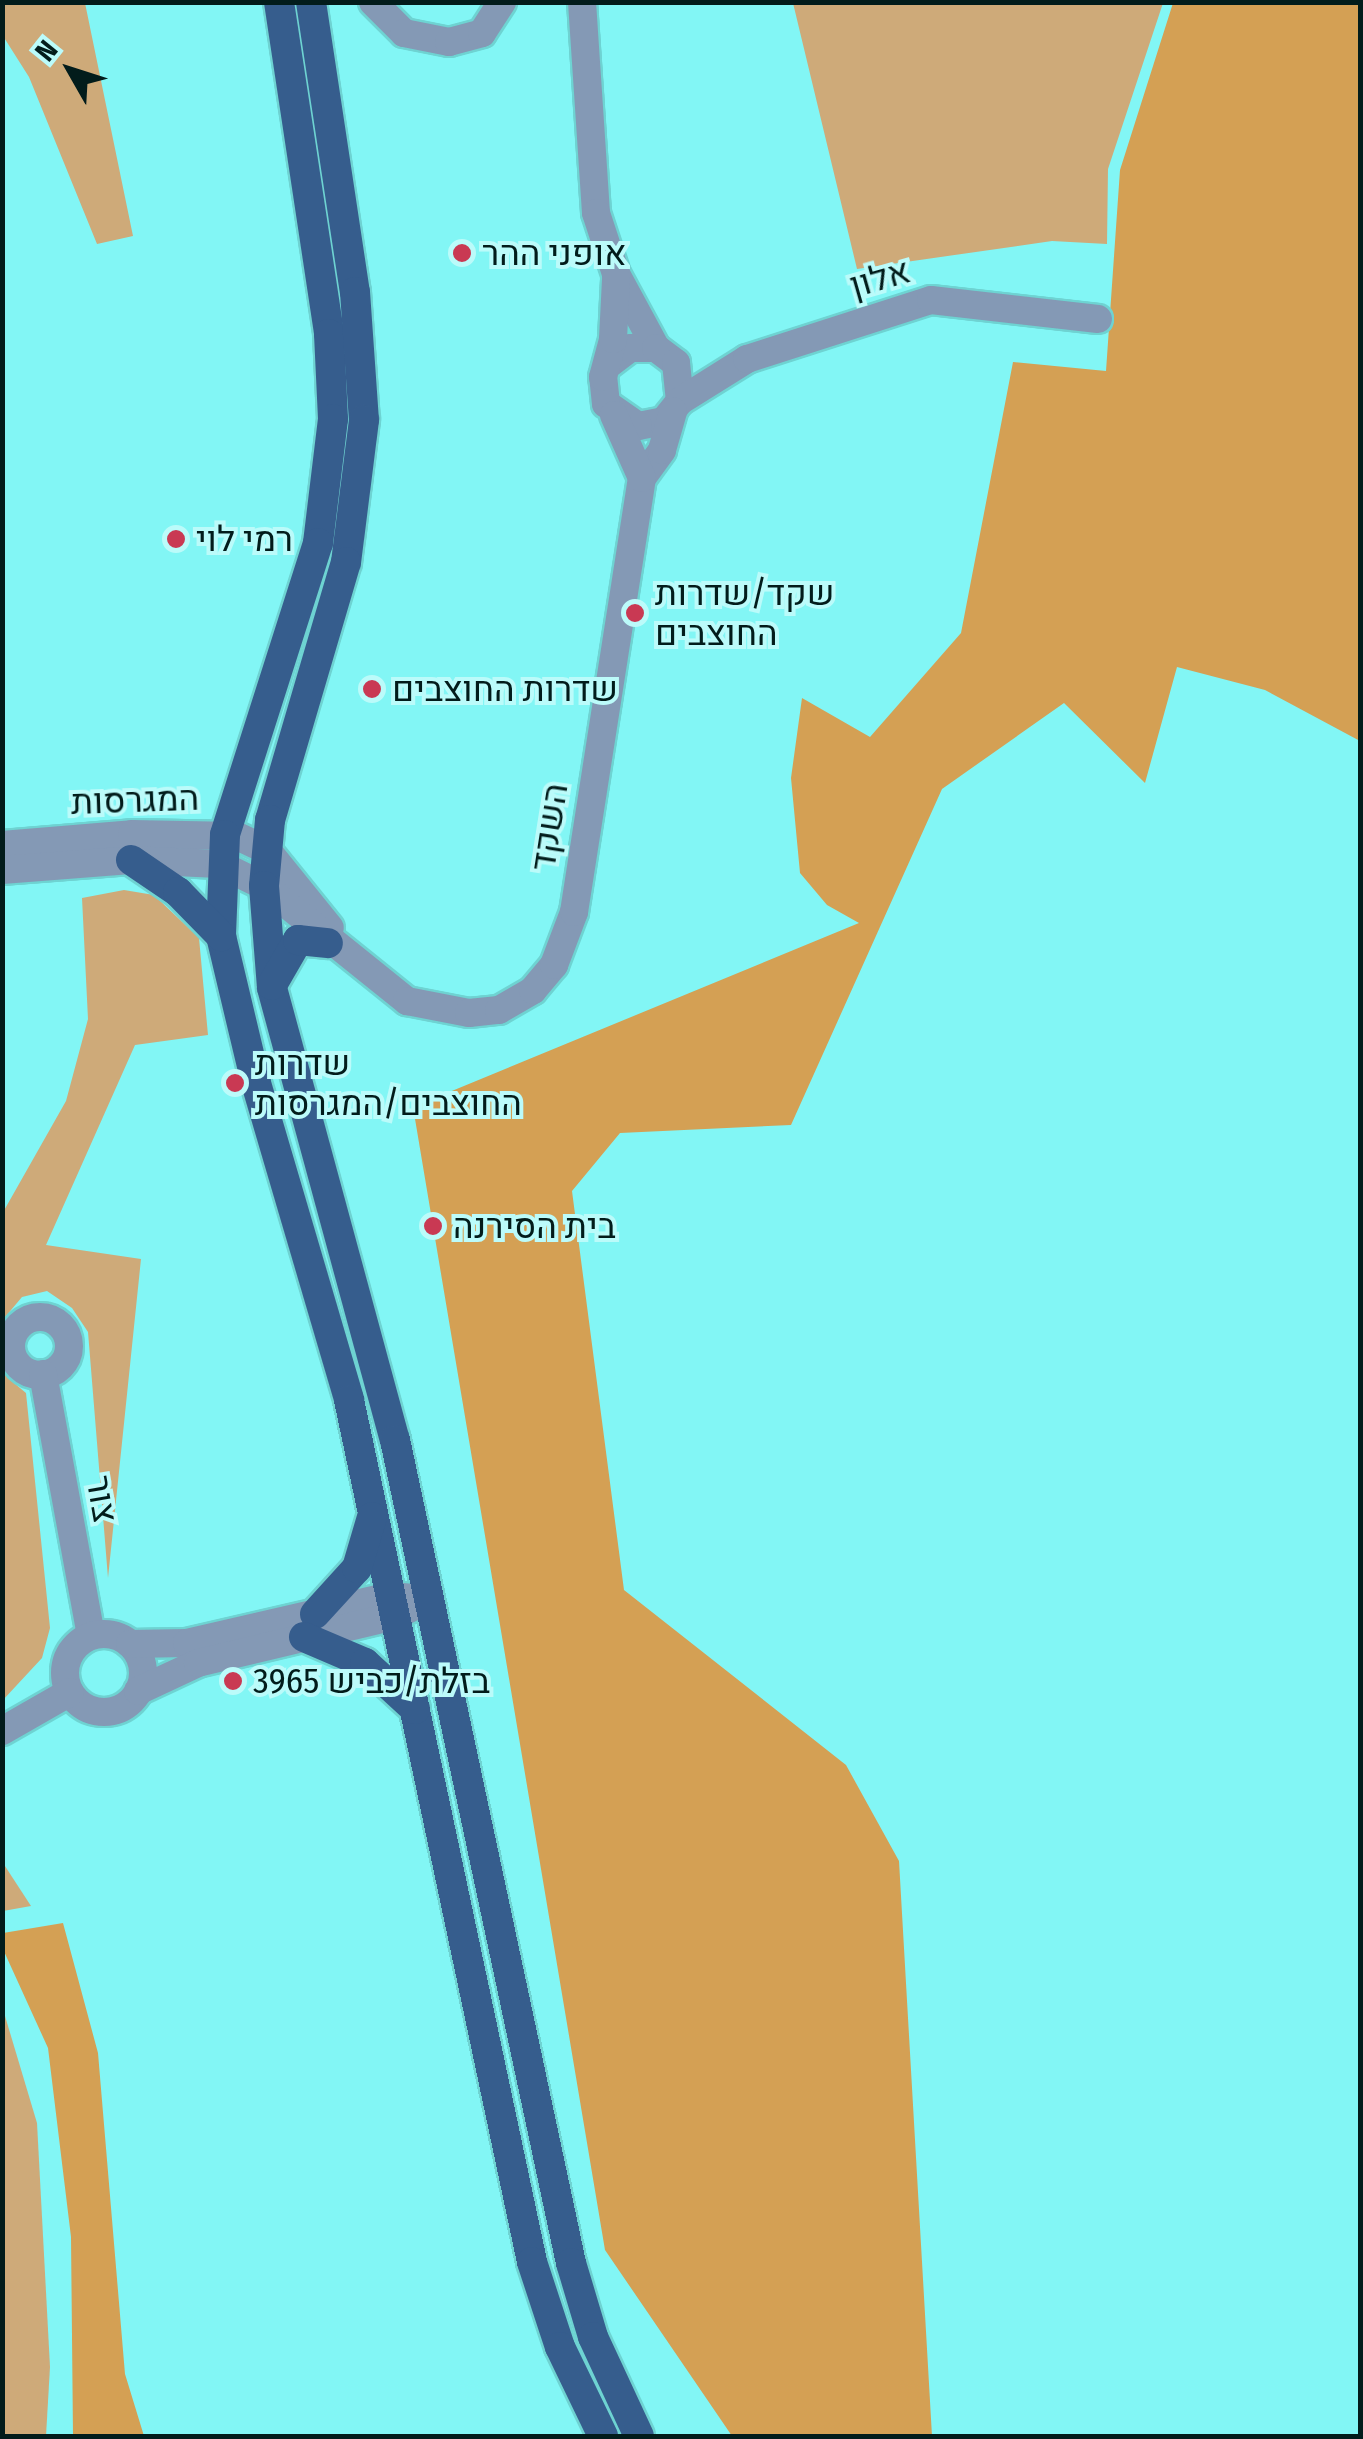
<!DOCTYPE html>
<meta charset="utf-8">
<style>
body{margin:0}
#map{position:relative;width:1363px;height:2439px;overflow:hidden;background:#82f6f5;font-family:"Fira Sans Condensed",Heebo,sans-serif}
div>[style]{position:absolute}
.green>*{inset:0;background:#ceaa79}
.forest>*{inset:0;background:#d4a054}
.roads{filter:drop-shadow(2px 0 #6ed3d2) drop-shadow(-2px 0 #6ed3d2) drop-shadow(0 2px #6ed3d2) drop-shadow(0 -2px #6ed3d2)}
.minor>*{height:28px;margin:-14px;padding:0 14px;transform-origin:14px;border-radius:14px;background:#8499b5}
.minor>.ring{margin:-14px;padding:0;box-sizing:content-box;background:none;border:28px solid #8499b5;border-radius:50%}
.major>*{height:30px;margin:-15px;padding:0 15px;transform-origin:15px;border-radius:15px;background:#365d8d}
.dots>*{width:28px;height:28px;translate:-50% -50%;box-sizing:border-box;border:5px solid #bbfbfa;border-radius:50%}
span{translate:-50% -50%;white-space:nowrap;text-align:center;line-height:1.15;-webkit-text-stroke:8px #bbfbfa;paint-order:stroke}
.poi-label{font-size:35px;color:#021c1b}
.left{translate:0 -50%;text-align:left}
.street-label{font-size:35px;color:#021c1b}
.frame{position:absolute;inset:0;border:5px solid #021c1b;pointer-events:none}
.north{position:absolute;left:20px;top:20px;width:100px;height:100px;-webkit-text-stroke:8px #bbfbfa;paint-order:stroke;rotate:309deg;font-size:28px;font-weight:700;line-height:40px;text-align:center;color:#021c1b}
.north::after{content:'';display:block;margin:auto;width:35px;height:45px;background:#021c1b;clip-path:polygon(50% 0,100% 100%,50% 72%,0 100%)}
</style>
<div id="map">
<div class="green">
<i style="clip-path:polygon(3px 2px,85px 3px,133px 236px,97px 244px,29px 77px,3px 36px)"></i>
<i style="clip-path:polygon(793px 3px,1163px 3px,1108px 169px,1107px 244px,1052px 241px,857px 269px)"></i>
<i style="clip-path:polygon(124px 890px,154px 895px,199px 938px,208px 1035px,135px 1045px,46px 1245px,141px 1259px,108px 1578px,88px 1332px,72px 1308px,47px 1291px,22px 1297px,6px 1316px,3px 1336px,2px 1214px,66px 1101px,88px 1019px,82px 898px)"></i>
<i style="clip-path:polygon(2px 1356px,8px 1378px,26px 1393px,50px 1628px,42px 1658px,3px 1700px)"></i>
<i style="clip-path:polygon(3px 1863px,31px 1906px,3px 1911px)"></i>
<i style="clip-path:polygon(2px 2006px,37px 2123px,50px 2367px,46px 2436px,3px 2436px)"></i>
</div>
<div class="forest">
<i style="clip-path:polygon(1173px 3px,1360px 3px,1360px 741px,1265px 690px,1177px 667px,1145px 783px,1064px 703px,942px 789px,791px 1125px,620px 1133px,572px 1191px,624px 1590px,846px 1765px,899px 1861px,932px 2436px,732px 2436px,605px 2250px,413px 1107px,859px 923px,827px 905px,800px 873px,791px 778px,802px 698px,870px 737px,961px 633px,1013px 362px,1106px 371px,1120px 170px)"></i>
<i style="clip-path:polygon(63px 1923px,98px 2053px,125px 2374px,144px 2436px,73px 2436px,71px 2237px,48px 2048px,2px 1947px,3px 1933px)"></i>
</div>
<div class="roads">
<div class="minor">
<i style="left:373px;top:2px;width:44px;rotate:45deg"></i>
<i style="left:404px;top:33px;width:46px;rotate:11.3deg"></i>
<i style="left:449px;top:42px;width:34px;rotate:-15deg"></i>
<i style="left:482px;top:33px;width:37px;rotate:-57deg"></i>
<i style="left:582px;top:2px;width:211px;rotate:86.2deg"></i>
<i style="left:596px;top:213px;width:64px;rotate:71.8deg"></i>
<i style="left:616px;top:274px;width:84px;rotate:61.6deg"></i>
<i style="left:609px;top:364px;width:26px;rotate:-37deg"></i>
<i style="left:630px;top:348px;width:26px"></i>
<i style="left:656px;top:348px;width:25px;rotate:37deg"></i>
<i style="left:676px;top:363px;width:38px;rotate:84deg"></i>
<i style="left:680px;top:401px;width:26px;rotate:129deg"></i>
<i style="left:664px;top:421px;width:26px;rotate:169deg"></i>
<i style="left:638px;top:426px;width:39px;rotate:-145deg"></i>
<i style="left:606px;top:404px;width:27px;rotate:-96deg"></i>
<i style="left:603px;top:377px;width:39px;rotate:-75deg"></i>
<i style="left:613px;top:339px;width:60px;rotate:-87.1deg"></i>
<i style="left:680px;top:401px;width:79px;rotate:-32.1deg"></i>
<i style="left:747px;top:359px;width:193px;rotate:-17.8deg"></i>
<i style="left:931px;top:300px;width:168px;rotate:6.5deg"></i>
<i style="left:642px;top:478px;width:34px;rotate:-54deg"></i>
<i style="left:662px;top:450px;width:40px;rotate:-74deg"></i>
<i style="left:2px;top:845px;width:130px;rotate:-4.8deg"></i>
<i style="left:132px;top:834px;width:105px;rotate:1.1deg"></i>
<i style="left:237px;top:836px;width:33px;rotate:25deg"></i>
<i style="left:267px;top:850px;width:100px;rotate:51.1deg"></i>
<i style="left:2px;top:870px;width:129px;rotate:-4.4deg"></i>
<i style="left:131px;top:860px;width:88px;rotate:2.6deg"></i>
<i style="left:219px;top:864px;width:50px;rotate:26.1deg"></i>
<i style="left:264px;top:886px;width:184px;rotate:38.8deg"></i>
<i style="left:407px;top:1001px;width:63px;rotate:11deg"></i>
<i style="left:469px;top:1013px;width:30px;rotate:-6deg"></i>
<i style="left:499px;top:1010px;width:39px;rotate:-30deg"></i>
<i style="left:533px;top:990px;width:33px;rotate:-50deg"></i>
<i style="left:554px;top:965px;width:57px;rotate:-69.3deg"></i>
<i style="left:574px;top:912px;width:439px;rotate:-81.1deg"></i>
<i style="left:642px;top:478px;width:69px;rotate:-114deg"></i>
<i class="ring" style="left:11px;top:1317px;width:30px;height:30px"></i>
<i style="left:43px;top:1374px;width:266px;rotate:79.6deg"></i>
<i class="ring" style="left:65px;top:1634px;width:50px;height:50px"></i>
<i style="left:130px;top:1644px;width:57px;rotate:-1deg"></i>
<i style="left:187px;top:1643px;width:209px;rotate:-13deg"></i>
<i style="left:391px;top:1596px;width:22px;rotate:5deg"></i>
<i style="left:138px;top:1691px;width:66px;rotate:-25deg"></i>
<i style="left:198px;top:1663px;width:203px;rotate:-13.4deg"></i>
<i style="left:395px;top:1616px;width:38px;rotate:-27deg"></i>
<i style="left:2px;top:1731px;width:78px;rotate:-29.8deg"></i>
</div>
<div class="major">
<i style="left:279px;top:2px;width:336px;rotate:81.4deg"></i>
<i style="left:329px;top:334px;width:85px;rotate:87.3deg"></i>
<i style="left:333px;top:419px;width:125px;rotate:96.9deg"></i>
<i style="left:318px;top:543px;width:306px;rotate:107.7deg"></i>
<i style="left:225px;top:835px;width:101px;rotate:92.3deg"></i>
<i style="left:221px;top:936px;width:151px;rotate:76.6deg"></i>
<i style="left:256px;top:1083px;width:330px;rotate:73.6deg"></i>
<i style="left:349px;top:1400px;width:881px;rotate:78.01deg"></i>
<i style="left:532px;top:2262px;width:89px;rotate:71.8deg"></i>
<i style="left:560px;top:2347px;width:99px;rotate:64.2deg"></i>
<i style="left:311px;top:2px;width:293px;rotate:81.4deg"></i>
<i style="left:355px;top:292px;width:128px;rotate:86deg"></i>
<i style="left:364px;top:420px;width:143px;rotate:97.2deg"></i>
<i style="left:346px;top:562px;width:269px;rotate:106.4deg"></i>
<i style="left:270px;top:820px;width:66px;rotate:95.2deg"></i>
<i style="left:264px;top:886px;width:102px;rotate:85.5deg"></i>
<i style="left:272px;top:988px;width:468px;rotate:74.8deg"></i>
<i style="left:395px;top:1440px;width:842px;rotate:77.93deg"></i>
<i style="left:571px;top:2263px;width:77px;rotate:73.4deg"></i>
<i style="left:593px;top:2337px;width:109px;rotate:65.1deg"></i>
<i style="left:131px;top:860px;width:57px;rotate:34.2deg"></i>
<i style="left:178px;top:892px;width:62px;rotate:45.7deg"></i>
<i style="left:272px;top:985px;width:52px;rotate:-60deg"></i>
<i style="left:298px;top:940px;width:30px;rotate:6deg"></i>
<i style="left:315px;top:1614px;width:62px;rotate:-47.6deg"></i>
<i style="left:357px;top:1568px;width:53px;rotate:-73.6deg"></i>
<i style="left:304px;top:1637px;width:66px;rotate:23.1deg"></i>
<i style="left:365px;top:1663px;width:68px;rotate:42.6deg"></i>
</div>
</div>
<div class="dots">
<i style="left:462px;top:253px;background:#c93953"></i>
<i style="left:176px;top:539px;background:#c93953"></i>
<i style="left:635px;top:613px;background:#c93953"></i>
<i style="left:372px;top:689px;background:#c93953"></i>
<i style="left:235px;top:1083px;background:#c93953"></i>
<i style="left:433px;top:1226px;background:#c93953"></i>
<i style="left:233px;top:1681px;background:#c93953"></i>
</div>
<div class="poi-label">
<span class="left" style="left:482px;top:253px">אופני ההר</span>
<span class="left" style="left:196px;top:539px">רמי לוי</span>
<span class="left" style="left:655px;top:613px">שקד/שדרות<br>החוצבים</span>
<span class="left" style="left:392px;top:689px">שדרות החוצבים</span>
<span class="left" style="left:255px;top:1083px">שדרות<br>החוצבים/המגרסות</span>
<span class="left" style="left:453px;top:1226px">בית הסירנה</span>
<span class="left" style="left:253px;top:1681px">בזלת/כביש 3965</span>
</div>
<div class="street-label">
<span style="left:880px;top:278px;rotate:-16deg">אלון</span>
<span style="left:135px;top:800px;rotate:-2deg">המגרסות</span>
<span style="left:549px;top:827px;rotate:-81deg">השקד</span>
<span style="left:102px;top:1499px;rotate:80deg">צור</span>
</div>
<div class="frame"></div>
<div class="north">N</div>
</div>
